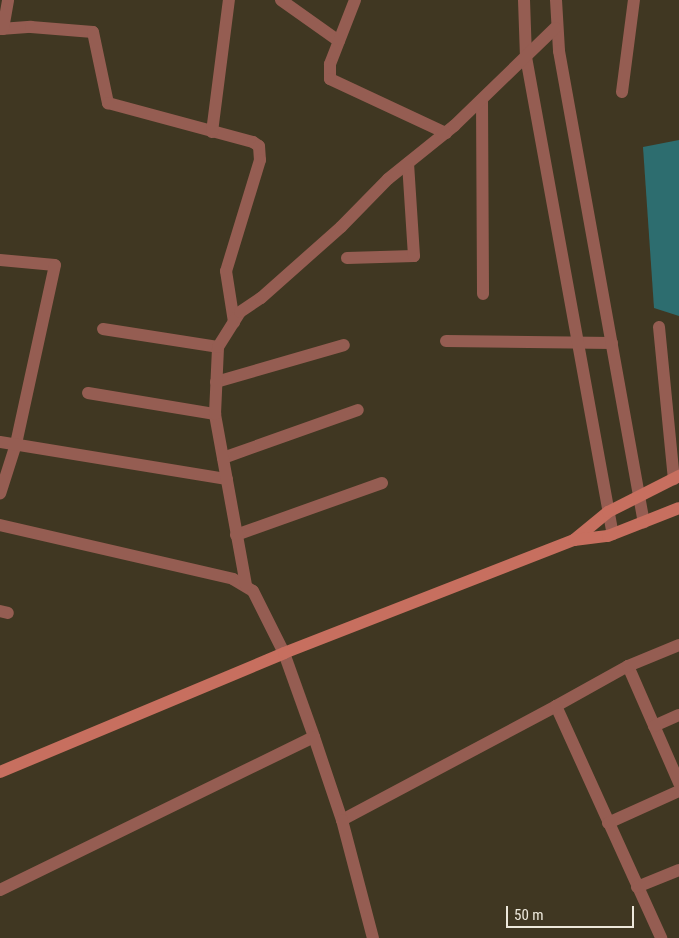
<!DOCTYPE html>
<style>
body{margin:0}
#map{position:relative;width:679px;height:938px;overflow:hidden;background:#403722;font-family:"Roboto Condensed",sans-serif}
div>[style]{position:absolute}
.water>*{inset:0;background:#2d6d6f}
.minor>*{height:12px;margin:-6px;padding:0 6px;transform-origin:6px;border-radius:6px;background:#955d52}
.tertiary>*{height:12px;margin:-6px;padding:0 6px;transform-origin:6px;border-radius:6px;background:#955d52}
.secondary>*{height:12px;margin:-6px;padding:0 6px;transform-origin:6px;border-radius:6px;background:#c76f5f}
span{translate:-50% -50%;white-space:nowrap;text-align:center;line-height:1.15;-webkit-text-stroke:4px #403722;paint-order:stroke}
.scale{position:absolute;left:506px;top:906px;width:128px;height:22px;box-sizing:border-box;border:2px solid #ede8db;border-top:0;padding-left:6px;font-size:15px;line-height:18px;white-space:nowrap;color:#ede8db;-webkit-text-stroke:4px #403722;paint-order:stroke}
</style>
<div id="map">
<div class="water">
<i style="clip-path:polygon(679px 140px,679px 316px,654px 308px,643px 147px)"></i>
</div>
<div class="minor">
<i style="left:281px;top:0;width:71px;rotate:35.3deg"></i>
<i style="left:355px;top:0;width:69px;rotate:111.3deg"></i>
<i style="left:330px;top:64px;width:15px;rotate:90deg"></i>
<i style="left:330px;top:79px;width:128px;rotate:25deg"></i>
<i style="left:0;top:29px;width:31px;rotate:-4deg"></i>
<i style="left:31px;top:27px;width:62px;rotate:4.6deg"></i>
<i style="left:93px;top:32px;width:73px;rotate:78.1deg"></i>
<i style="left:108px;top:103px;width:150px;rotate:15.1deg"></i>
<i style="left:253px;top:142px;width:7px;rotate:34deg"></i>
<i style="left:259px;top:146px;width:14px;rotate:86deg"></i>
<i style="left:260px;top:160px;width:116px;rotate:107deg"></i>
<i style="left:226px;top:271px;width:52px;rotate:81.1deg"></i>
<i style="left:3px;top:29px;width:29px;rotate:-80deg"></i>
<i style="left:622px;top:92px;width:93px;rotate:-82.6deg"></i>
<i style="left:482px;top:100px;width:194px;rotate:89.7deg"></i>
<i style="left:212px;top:132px;width:133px;rotate:-82.7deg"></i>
<i style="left:347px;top:258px;width:67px;rotate:-1.7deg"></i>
<i style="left:414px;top:256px;width:93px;rotate:-93.7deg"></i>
<i style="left:0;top:260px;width:55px;rotate:5.2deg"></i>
<i style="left:55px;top:265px;width:183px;rotate:102.3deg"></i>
<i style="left:16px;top:444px;width:52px;rotate:107.7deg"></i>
<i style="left:659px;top:327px;width:153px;rotate:84.4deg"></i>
<i style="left:103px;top:329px;width:116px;rotate:8.9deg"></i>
<i style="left:446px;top:341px;width:166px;rotate:0.7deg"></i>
<i style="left:216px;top:382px;width:133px;rotate:-16.1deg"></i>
<i style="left:88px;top:393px;width:129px;rotate:9.4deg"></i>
<i style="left:0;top:442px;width:230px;rotate:9.3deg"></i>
<i style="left:223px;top:458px;width:143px;rotate:-19.6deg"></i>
<i style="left:236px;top:535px;width:155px;rotate:-19.6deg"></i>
<i style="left:0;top:611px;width:8px;rotate:14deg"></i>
<i style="left:628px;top:666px;width:128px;rotate:66.4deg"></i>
<i style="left:556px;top:706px;width:82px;rotate:-29.1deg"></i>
<i style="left:628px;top:666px;width:55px;rotate:-22.4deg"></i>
<i style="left:654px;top:726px;width:27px;rotate:-24deg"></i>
<i style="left:342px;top:820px;width:242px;rotate:-28deg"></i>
<i style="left:556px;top:706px;width:255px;rotate:65.6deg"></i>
<i style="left:608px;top:823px;width:78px;rotate:-24.3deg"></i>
<i style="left:637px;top:887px;width:45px;rotate:-22deg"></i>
<i style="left:0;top:890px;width:349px;rotate:-26deg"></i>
</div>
<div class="tertiary">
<i style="left:524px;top:0;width:57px;rotate:88deg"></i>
<i style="left:526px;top:57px;width:485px;rotate:79.7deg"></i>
<i style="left:556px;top:0;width:51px;rotate:86.6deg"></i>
<i style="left:559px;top:51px;width:479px;rotate:79.8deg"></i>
<i style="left:0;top:525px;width:239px;rotate:13deg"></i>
<i style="left:233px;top:579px;width:23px;rotate:31deg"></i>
<i style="left:253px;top:591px;width:69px;rotate:63.4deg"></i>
<i style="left:284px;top:653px;width:89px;rotate:70.3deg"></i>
<i style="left:314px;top:737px;width:88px;rotate:71.4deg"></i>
<i style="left:342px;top:820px;width:122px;rotate:75.3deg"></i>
<i style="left:246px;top:585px;width:174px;rotate:-100.3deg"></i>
<i style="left:215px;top:414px;width:67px;rotate:-87.4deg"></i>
<i style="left:218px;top:347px;width:41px;rotate:-57.8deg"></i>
<i style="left:240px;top:312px;width:25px;rotate:-34deg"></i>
<i style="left:261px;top:298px;width:107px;rotate:-41.6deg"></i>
<i style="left:341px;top:227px;width:67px;rotate:-45.6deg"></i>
<i style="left:388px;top:179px;width:85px;rotate:-38.8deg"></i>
<i style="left:454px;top:126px;width:141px;rotate:-44.1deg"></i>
</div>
<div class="secondary">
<i style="left:574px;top:540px;width:44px;rotate:-39.5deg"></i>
<i style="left:608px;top:512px;width:80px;rotate:-26.9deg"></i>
<i style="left:0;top:772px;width:308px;rotate:-22.7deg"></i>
<i style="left:284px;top:653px;width:311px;rotate:-21.3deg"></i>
<i style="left:574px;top:540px;width:34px;rotate:-7deg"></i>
<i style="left:608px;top:536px;width:76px;rotate:-21.5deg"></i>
</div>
<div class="scale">50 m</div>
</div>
